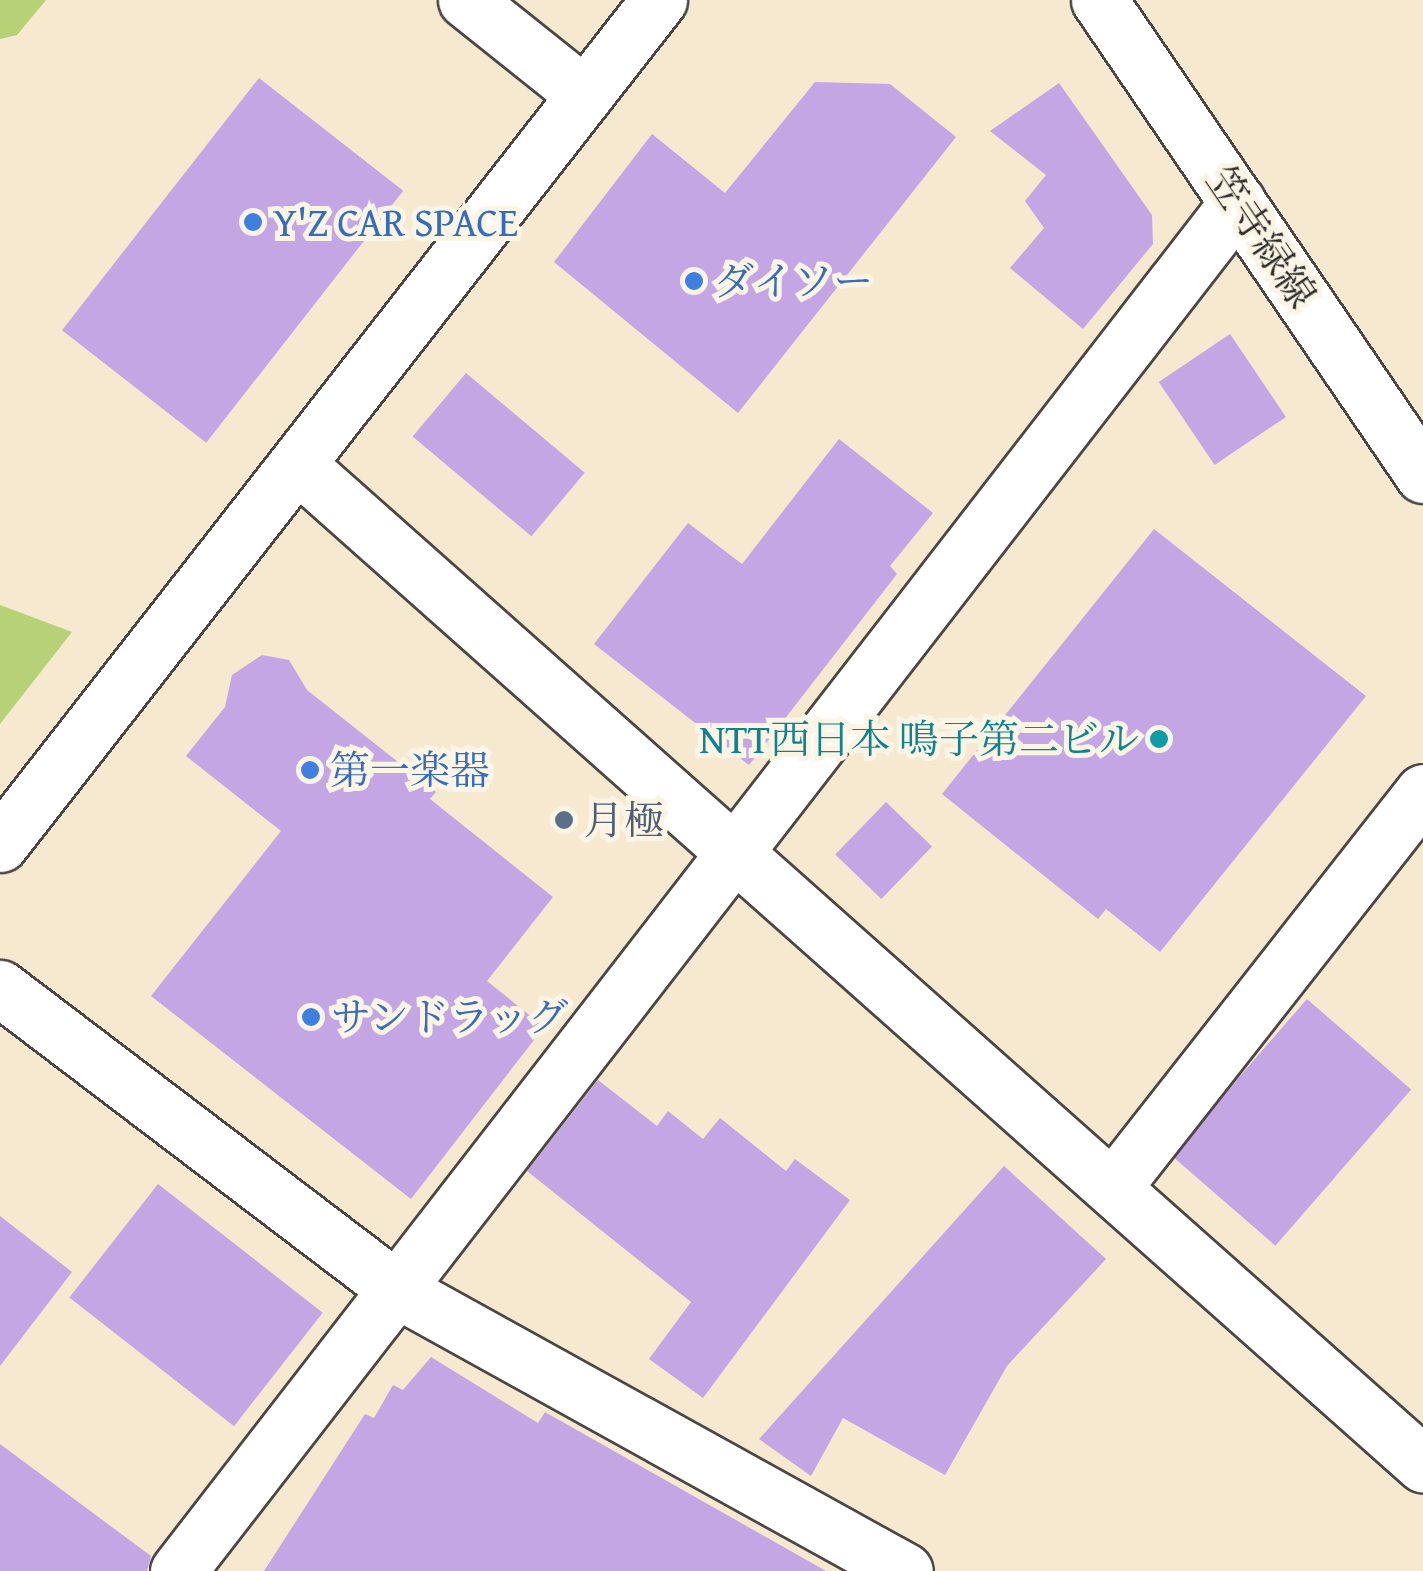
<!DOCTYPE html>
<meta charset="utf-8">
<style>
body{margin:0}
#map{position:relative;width:1423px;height:1571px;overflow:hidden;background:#f7e8d0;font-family:"Gentium Book Plus","Noto Serif JP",serif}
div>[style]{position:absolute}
.green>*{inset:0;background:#b6d176}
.building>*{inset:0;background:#c4a6e4;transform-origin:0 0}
.roads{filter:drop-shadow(2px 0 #4a4744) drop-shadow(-2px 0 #4a4744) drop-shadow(0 2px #4a4744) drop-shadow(0 -2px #4a4744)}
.minor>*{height:55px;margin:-27.5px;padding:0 27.5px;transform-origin:27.5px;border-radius:27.5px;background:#fff}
.dots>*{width:28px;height:28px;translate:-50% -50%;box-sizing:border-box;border:5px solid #fcf5e5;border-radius:50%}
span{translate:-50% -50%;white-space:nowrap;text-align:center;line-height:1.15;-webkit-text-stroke:10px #fcf5e5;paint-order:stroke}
.shop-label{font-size:40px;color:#366cbe}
.left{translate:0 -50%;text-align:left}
.street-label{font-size:40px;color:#2b2b2b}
.culture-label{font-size:40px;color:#0d838f}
.right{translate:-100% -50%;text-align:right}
.service-label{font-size:40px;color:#4e5e75}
</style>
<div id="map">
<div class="green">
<i style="clip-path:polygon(0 0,46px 0,17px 35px,0 39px)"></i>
<i style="clip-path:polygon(0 605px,72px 632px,0 724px)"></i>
</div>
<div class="building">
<i style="left:259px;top:78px;width:183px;height:320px;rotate:38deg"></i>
<i style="clip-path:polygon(815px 82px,890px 84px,956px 137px,738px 413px,554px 262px,652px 134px,725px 193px)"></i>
<i style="clip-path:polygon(1059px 83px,1152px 215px,1153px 244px,1083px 329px,1010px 268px,1044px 228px,1025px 201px,1046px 175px,990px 131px)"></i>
<i style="left:1230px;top:334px;width:100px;height:86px;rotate:56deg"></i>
<i style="left:466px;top:373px;width:155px;height:83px;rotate:40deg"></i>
<i style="clip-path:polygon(839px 439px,933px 513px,890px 566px,897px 574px,749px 765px,594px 644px,688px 523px,742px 564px)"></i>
<i style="clip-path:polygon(1154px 529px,1366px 696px,1160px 952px,1106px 909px,1098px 919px,942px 794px)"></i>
<i style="clip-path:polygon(262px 655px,289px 660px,307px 690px,436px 792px,430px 799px,553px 897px,487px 981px,544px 1027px,411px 1199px,151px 996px,281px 831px,186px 756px,225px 707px,232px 675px)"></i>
<i style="left:886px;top:802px;width:64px;height:73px;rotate:44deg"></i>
<i style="left:1307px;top:999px;width:138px;height:207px;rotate:41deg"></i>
<i style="clip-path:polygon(598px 1080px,657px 1126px,668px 1111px,703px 1139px,720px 1118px,786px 1171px,795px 1159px,850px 1200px,703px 1398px,649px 1359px,691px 1302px,527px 1171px)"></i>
<i style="clip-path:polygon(1004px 1166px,1106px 1259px,1007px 1366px,945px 1475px,843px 1418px,811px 1476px,759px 1439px)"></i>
<i style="left:158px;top:1184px;width:209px;height:144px;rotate:38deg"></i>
<i style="clip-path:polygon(0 1216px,72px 1272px,0 1366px)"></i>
<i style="clip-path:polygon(431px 1357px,538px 1423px,545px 1412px,826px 1571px,264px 1571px,365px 1414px,374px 1418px,393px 1385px,403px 1390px)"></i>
<i style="clip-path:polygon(0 1444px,151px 1556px,147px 1571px,0 1571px)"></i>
</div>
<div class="roads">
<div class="minor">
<i style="left:466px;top:0;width:152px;rotate:38.6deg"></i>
<i style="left:1099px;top:0;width:575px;rotate:55.7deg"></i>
<i style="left:298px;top:465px;width:1505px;rotate:41.61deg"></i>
<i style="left:0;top:844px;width:1071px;rotate:-52.02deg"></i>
<i style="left:0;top:988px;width:501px;rotate:37.21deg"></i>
<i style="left:399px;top:1291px;width:578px;rotate:28.96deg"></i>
<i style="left:1113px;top:1187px;width:502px;rotate:-51.87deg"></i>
<i style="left:178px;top:1571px;width:1731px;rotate:-52.25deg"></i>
</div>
</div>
<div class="dots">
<i style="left:253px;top:222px;background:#3f7fe0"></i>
<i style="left:694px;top:281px;background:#3f7fe0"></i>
<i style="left:1159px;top:739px;background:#0f9aa8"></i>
<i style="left:310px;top:770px;background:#3f7fe0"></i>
<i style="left:564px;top:820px;background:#5c6f8a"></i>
<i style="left:311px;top:1017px;background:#3f7fe0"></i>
</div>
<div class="shop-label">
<span class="left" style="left:273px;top:222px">Y'Z CAR SPACE</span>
<span class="left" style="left:714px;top:281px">ダイソー</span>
<span class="left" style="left:330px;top:770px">第一楽器</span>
<span class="left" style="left:331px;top:1017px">サンドラッグ</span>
</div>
<div class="street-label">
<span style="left:1262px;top:237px;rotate:56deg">笠寺緑線</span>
</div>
<div class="culture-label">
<span class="right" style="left:1139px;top:739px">NTT西日本 鳴子第二ビル</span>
</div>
<div class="service-label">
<span class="left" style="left:584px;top:820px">月極</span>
</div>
</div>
